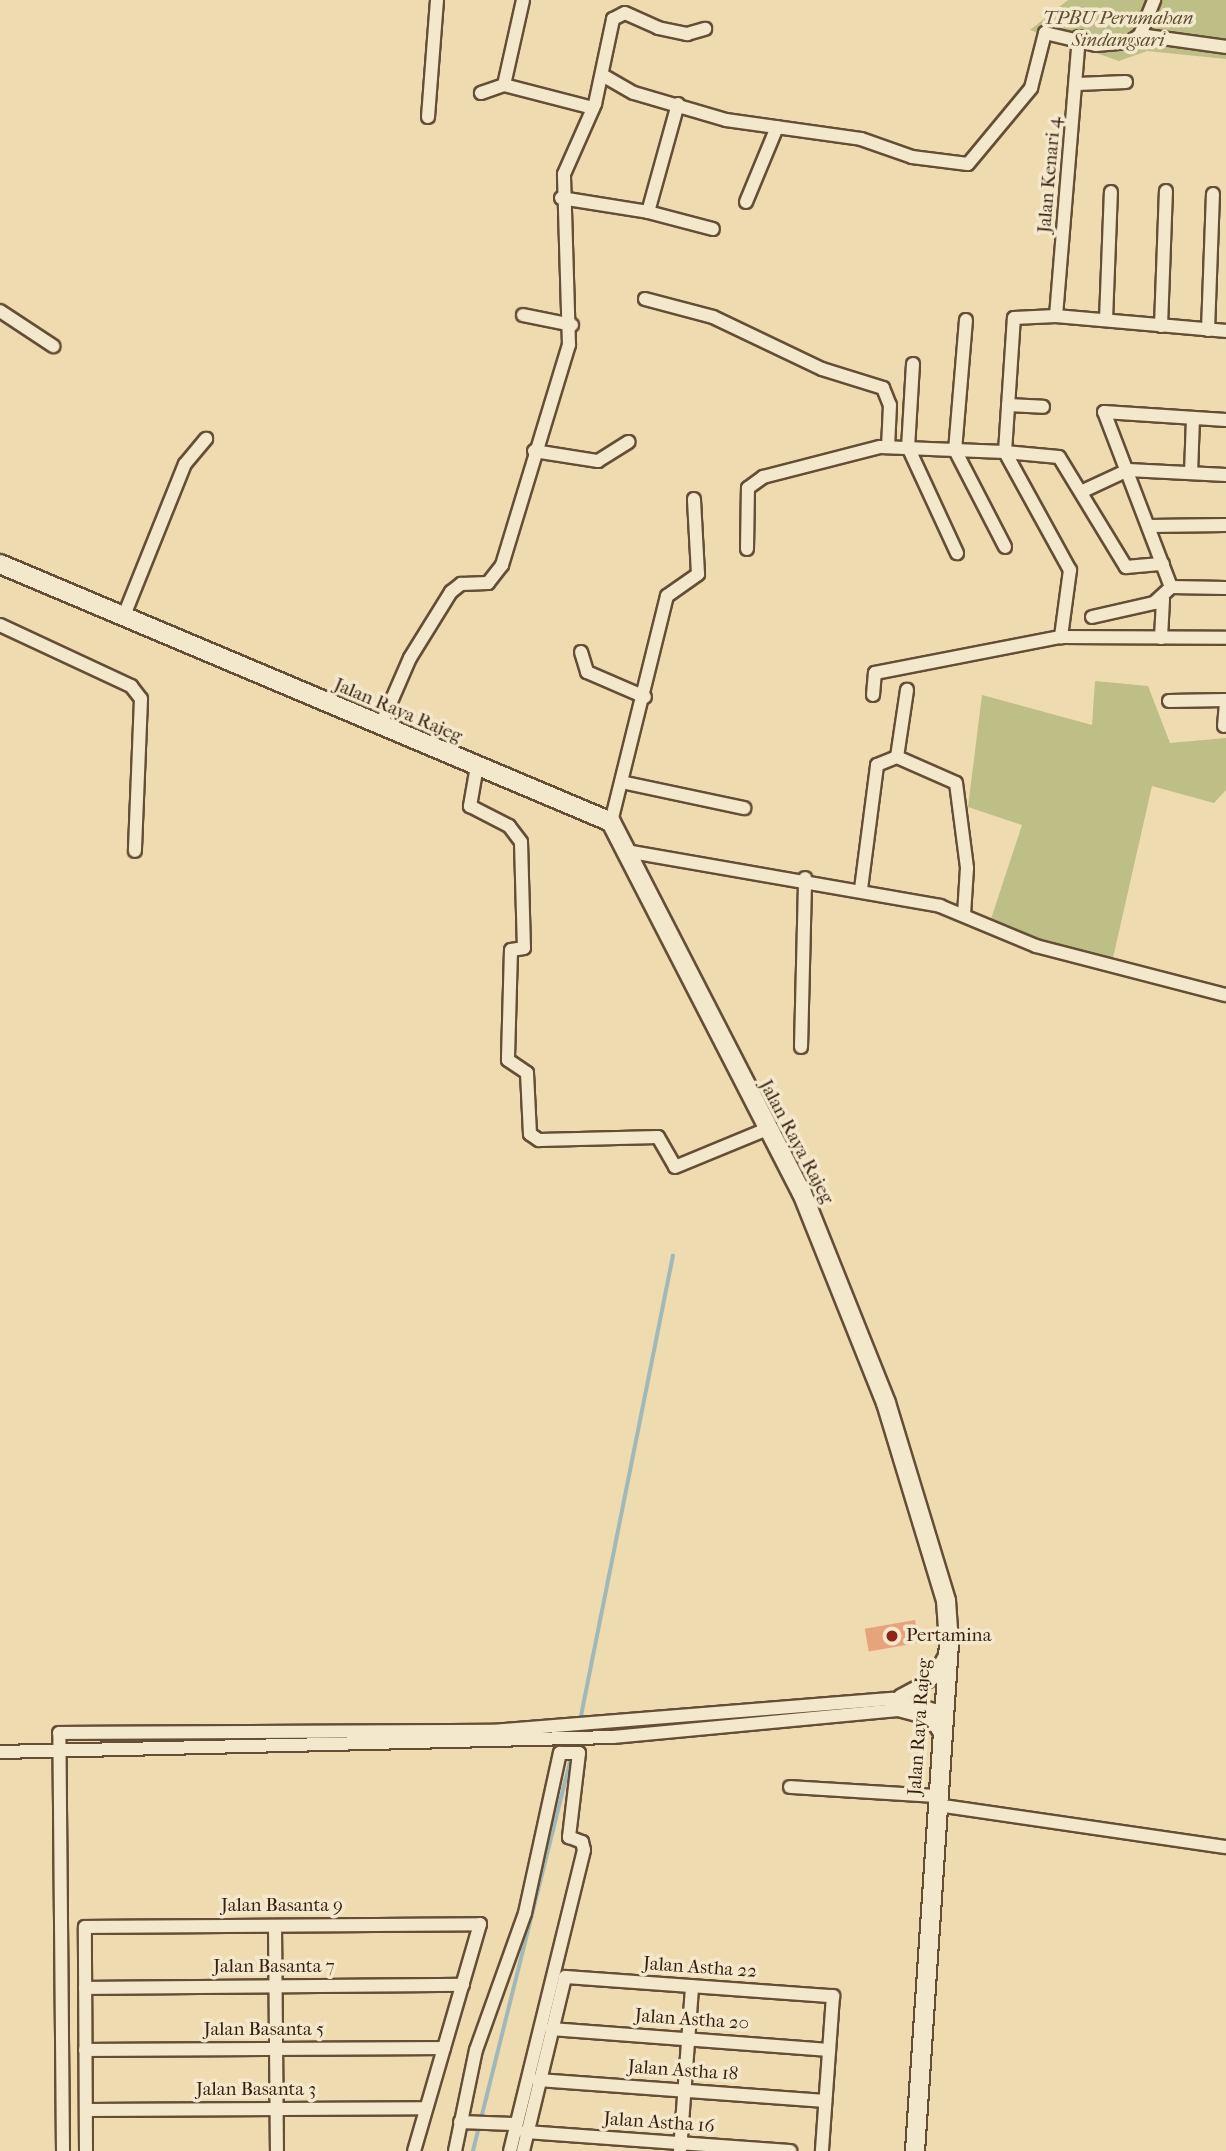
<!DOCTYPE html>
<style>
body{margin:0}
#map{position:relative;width:1226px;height:2151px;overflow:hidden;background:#eedbb0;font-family:"IM FELL French Canon",serif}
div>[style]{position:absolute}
.green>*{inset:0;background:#bebe87}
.stream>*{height:3.5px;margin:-1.75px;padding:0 1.75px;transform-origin:1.75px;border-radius:1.75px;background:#a0b8b8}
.building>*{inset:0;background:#e6a37c;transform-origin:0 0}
.roads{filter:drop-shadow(2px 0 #644e36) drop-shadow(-2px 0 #644e36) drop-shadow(0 2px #644e36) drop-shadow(0 -2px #644e36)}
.street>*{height:12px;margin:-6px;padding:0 6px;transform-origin:6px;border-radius:6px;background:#f4e8cc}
.secondary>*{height:18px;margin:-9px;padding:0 9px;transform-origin:9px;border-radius:9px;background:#f4e8cc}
.dots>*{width:19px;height:19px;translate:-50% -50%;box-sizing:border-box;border:4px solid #f4e8cc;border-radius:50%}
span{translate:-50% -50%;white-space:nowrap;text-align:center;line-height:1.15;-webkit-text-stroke:7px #f4e8cc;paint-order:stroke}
.park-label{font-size:19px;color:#5f4f32;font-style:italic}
.street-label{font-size:19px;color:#361f0e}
.poi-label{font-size:19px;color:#361f0e}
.left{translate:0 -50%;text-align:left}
</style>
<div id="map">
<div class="green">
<i style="clip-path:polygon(1068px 0,1226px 0,1226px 59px,1147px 51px,1119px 61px,1030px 30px)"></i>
<i style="clip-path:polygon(1095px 681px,1148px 686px,1170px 743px,1226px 738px,1226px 790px,1214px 803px,1152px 786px,1110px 971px,987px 931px,1022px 825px,968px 807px,982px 695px,1092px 725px)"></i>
</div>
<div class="stream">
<i style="left:580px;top:1721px;width:474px;rotate:-78.7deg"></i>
<i style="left:473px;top:2151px;width:422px;rotate:-76deg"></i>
</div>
<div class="building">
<i style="left:915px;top:1620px;width:23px;height:51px;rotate:80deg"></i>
</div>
<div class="roads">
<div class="street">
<i style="left:1140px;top:35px;width:87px;rotate:7.9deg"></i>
<i style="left:604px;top:76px;width:34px;rotate:30deg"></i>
<i style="left:634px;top:93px;width:96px;rotate:16.4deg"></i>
<i style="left:726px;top:120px;width:136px;rotate:8deg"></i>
<i style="left:861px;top:139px;width:54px;rotate:19.4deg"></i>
<i style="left:912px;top:157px;width:56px;rotate:7.1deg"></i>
<i style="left:968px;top:164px;width:99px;rotate:-50.3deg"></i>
<i style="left:1031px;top:88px;width:57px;rotate:-75.7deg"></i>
<i style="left:1045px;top:33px;width:52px;rotate:13.2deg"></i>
<i style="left:1096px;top:45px;width:34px;rotate:-5deg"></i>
<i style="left:1130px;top:42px;width:12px;rotate:-35deg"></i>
<i style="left:1140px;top:35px;width:38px;rotate:-68deg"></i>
<i style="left:1077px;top:84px;width:49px;rotate:-2.3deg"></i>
<i style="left:504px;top:85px;width:87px;rotate:-77.4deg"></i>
<i style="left:481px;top:93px;width:24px;rotate:-19deg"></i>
<i style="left:504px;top:85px;width:92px;rotate:14.5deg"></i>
<i style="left:428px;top:117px;width:117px;rotate:-85.6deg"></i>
<i style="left:561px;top:198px;width:88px;rotate:9.1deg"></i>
<i style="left:648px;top:212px;width:112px;rotate:-74.5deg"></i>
<i style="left:746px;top:202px;width:81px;rotate:-67.5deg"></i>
<i style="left:648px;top:212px;width:67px;rotate:14.7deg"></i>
<i style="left:645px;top:299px;width:70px;rotate:14.8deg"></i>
<i style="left:713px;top:317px;width:121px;rotate:25.5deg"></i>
<i style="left:822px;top:369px;width:64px;rotate:17.3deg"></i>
<i style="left:883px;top:388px;width:18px;rotate:68deg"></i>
<i style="left:890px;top:405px;width:42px;rotate:92.7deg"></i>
<i style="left:0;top:311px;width:64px;rotate:33.4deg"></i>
<i style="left:523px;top:315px;width:50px;rotate:11.5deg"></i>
<i style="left:1056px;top:316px;width:280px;rotate:-85.3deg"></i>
<i style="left:966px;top:320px;width:130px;rotate:94.8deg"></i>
<i style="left:955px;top:450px;width:109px;rotate:62.7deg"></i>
<i style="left:1106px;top:320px;width:128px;rotate:-87.8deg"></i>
<i style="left:1161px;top:326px;width:135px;rotate:-87.9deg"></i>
<i style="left:1208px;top:330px;width:136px;rotate:-87.9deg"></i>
<i style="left:913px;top:364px;width:83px;rotate:93.4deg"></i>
<i style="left:908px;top:447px;width:117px;rotate:65.2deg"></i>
<i style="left:1008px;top:405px;width:35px;rotate:3deg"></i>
<i style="left:534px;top:451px;width:65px;rotate:8.9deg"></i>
<i style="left:598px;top:461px;width:36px;rotate:-32deg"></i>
<i style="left:1005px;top:452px;width:54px;rotate:5.3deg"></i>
<i style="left:1059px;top:457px;width:129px;rotate:58.7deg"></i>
<i style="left:1126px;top:567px;width:37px;rotate:-5deg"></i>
<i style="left:1005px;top:452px;width:135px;rotate:61.2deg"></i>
<i style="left:1070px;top:570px;width:68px;rotate:97.7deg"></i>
<i style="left:1191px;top:473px;width:55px;rotate:-87.9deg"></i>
<i style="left:1083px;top:491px;width:50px;rotate:-25deg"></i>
<i style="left:1128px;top:470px;width:98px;rotate:2.9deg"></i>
<i style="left:1149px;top:526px;width:77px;rotate:-0.7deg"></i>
<i style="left:747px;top:549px;width:61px;rotate:-89.1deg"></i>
<i style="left:748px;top:488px;width:19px;rotate:-36deg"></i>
<i style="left:763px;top:477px;width:121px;rotate:-14.4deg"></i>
<i style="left:880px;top:447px;width:125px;rotate:2.3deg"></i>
<i style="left:1005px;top:452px;width:134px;rotate:-86.2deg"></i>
<i style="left:1014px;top:318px;width:42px;rotate:-2.7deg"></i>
<i style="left:1056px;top:316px;width:171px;rotate:5deg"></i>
<i style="left:1171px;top:587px;width:55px;rotate:1deg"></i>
<i style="left:1092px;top:617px;width:64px;rotate:-12.7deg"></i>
<i style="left:1154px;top:603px;width:23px;rotate:-43deg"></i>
<i style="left:1171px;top:587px;width:187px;rotate:-110.9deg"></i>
<i style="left:1104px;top:412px;width:122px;rotate:3.8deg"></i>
<i style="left:123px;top:618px;width:166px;rotate:-68.1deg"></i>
<i style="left:185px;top:464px;width:33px;rotate:-50deg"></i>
<i style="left:0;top:625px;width:145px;rotate:25deg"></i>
<i style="left:131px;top:686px;width:16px;rotate:52deg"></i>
<i style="left:141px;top:699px;width:152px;rotate:92.3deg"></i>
<i style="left:1161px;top:638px;width:39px;rotate:-87deg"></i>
<i style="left:581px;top:652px;width:21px;rotate:73deg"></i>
<i style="left:587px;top:672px;width:63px;rotate:23.3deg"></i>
<i style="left:873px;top:695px;width:22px;rotate:-85deg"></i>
<i style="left:875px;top:673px;width:189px;rotate:-11deg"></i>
<i style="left:1061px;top:637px;width:165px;rotate:0.3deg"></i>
<i style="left:1169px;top:701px;width:57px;rotate:-1deg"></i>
<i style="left:1224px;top:726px;width:24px;rotate:-85deg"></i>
<i style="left:380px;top:727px;width:75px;rotate:-66.5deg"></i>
<i style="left:410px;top:658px;width:78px;rotate:-58.2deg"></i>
<i style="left:451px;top:592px;width:13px;rotate:-39deg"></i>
<i style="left:461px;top:584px;width:27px;rotate:-2deg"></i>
<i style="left:488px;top:583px;width:23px;rotate:-52deg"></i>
<i style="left:502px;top:565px;width:230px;rotate:-73.1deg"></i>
<i style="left:569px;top:345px;width:171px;rotate:-91.7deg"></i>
<i style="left:564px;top:174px;width:77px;rotate:-66.1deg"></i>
<i style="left:595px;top:104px;width:87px;rotate:-78deg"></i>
<i style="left:613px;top:19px;width:13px;rotate:-27deg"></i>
<i style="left:625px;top:13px;width:36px;rotate:24deg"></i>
<i style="left:658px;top:28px;width:30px;rotate:12deg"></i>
<i style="left:687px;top:34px;width:19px;rotate:-16deg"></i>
<i style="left:897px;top:757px;width:68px;rotate:-81.5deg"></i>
<i style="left:477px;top:766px;width:41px;rotate:99.9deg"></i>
<i style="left:470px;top:806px;width:44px;rotate:27.1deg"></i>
<i style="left:509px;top:826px;width:20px;rotate:53deg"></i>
<i style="left:521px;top:842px;width:106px;rotate:88.4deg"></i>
<i style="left:524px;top:948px;width:13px;rotate:171deg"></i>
<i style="left:511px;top:950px;width:110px;rotate:91.6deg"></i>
<i style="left:508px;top:1060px;width:23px;rotate:34deg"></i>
<i style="left:527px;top:1073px;width:61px;rotate:87.2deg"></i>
<i style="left:530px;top:1134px;width:11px;rotate:34deg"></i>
<i style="left:539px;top:1140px;width:119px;rotate:-1.4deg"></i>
<i style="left:658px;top:1137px;width:34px;rotate:60deg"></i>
<i style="left:675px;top:1167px;width:100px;rotate:-22.4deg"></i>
<i style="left:626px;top:783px;width:121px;rotate:12deg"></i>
<i style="left:611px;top:822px;width:233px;rotate:-76.1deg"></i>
<i style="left:667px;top:596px;width:38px;rotate:-35deg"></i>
<i style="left:698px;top:574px;width:75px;rotate:-93.1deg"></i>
<i style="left:626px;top:851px;width:319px;rotate:9.9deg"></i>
<i style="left:940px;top:906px;width:104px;rotate:22.6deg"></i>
<i style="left:1036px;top:946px;width:196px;rotate:14.5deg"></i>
<i style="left:861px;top:889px;width:125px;rotate:-82.6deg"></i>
<i style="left:877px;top:765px;width:22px;rotate:-22deg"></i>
<i style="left:897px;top:757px;width:64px;rotate:23.8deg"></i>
<i style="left:956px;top:783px;width:86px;rotate:82.6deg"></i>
<i style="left:967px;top:868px;width:46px;rotate:93.7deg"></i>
<i style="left:801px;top:1047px;width:169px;rotate:-88.6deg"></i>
<i style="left:900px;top:1696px;width:36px;rotate:-28deg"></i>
<i style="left:932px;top:1679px;width:25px;rotate:-61deg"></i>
<i style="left:0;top:1752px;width:613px;rotate:-1.4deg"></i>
<i style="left:613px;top:1737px;width:286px;rotate:-5.4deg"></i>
<i style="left:898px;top:1710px;width:34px;rotate:15deg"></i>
<i style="left:931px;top:1719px;width:19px;rotate:58deg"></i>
<i style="left:790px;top:1787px;width:148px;rotate:3.5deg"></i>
<i style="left:937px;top:1805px;width:292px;rotate:8.3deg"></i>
<i style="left:275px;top:1926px;width:225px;rotate:89.5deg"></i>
<i style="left:85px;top:1988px;width:378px;rotate:-0.5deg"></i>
<i style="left:551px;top:2029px;width:279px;rotate:4.3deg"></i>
<i style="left:85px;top:2050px;width:359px;rotate:-0.3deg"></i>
<i style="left:538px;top:2080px;width:288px;rotate:4.2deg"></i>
<i style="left:86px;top:2110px;width:339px;rotate:-0.3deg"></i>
<i style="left:460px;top:2122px;width:53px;rotate:2.2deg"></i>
<i style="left:525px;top:2132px;width:266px;rotate:4.1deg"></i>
<i style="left:63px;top:2151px;width:418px;rotate:-90.5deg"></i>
<i style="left:59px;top:1733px;width:433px;rotate:-0.3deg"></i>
<i style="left:492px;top:1731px;width:402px;rotate:-4.6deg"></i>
<i style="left:893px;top:1699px;width:51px;rotate:14.9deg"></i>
<i style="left:86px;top:2151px;width:224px;rotate:-90.3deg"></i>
<i style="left:85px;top:1927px;width:395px;rotate:-0.4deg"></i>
<i style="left:480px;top:1924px;width:236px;rotate:106.2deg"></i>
<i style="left:455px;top:2151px;width:103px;rotate:-78.3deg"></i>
<i style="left:476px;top:2050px;width:145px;rotate:-70.3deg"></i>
<i style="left:525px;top:1913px;width:164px;rotate:-77.7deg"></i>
<i style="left:560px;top:1753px;width:19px"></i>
<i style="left:579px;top:1753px;width:85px;rotate:96.8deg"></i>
<i style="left:569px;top:1837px;width:14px;rotate:21deg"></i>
<i style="left:582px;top:1842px;width:8px;rotate:76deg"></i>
<i style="left:584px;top:1850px;width:310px;rotate:103.8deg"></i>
<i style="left:523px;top:2151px;width:179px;rotate:-76.4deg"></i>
<i style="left:565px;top:1977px;width:269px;rotate:4.1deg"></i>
<i style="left:833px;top:1996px;width:155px;rotate:94.1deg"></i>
<i style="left:680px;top:2151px;width:165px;rotate:-85.8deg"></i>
</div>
<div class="secondary">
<i style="left:0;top:564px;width:663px;rotate:22.89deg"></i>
<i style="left:611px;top:822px;width:417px;rotate:62.8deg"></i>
<i style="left:802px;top:1193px;width:226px;rotate:68.2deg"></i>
<i style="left:886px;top:1403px;width:207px;rotate:73.1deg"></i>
<i style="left:946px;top:1601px;width:42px;rotate:85.9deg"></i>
<i style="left:949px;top:1643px;width:509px;rotate:93.83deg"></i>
</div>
</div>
<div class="dots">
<i style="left:892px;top:1636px;background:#8f2418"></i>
</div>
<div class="park-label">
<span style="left:1118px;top:30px">TPBU Perumahan<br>Sindangsari</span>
</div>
<div class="street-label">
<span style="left:1050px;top:175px;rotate:-85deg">Jalan Kenari 4</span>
<span style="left:398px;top:711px;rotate:23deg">Jalan Raya Rajeg</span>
<span style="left:796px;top:1142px;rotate:62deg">Jalan Raya Rajeg</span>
<span style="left:920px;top:1727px;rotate:-86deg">Jalan Raya Rajeg</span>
<span style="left:282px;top:1906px">Jalan Basanta 9</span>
<span style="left:274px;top:1967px">Jalan Basanta 7</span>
<span style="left:700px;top:1968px;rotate:4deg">Jalan Astha 22</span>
<span style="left:692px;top:2020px;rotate:4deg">Jalan Astha 20</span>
<span style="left:264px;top:2030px">Jalan Basanta 5</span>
<span style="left:683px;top:2071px;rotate:4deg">Jalan Astha 18</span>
<span style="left:256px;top:2090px">Jalan Basanta 3</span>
<span style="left:659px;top:2123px;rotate:4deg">Jalan Astha 16</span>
</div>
<div class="poi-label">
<span class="left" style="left:906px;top:1636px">Pertamina</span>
</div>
</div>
